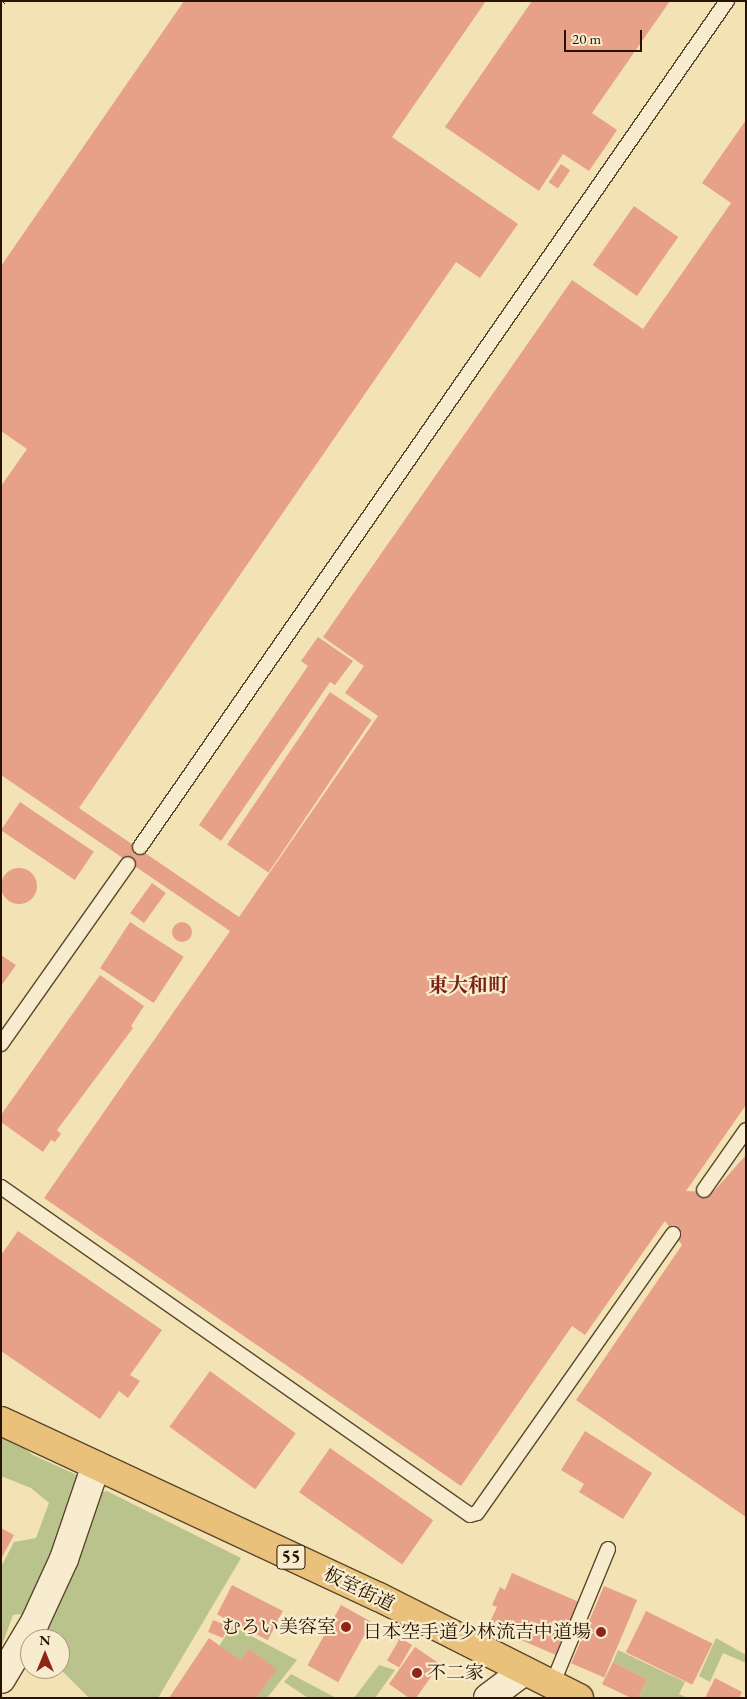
<!DOCTYPE html>
<meta charset="utf-8">
<style>
body{margin:0}
#map{position:relative;width:747px;height:1699px;overflow:hidden;background:#f3e2b4;font-family:"EB Garamond","Noto Serif JP",serif}
div>[style]{position:absolute}
.green>*{inset:0;background:#bbc38c}
.building>*{inset:0;background:#e7a188;transform-origin:0 0}
.round{border-radius:50%}
.path>*{height:3px;margin-top:-1.5px;transform-origin:0;background:repeating-linear-gradient(90deg,#281300 0 1px,transparent 0 3.5px)}
.roads{filter:drop-shadow(1px 0 #5b472d) drop-shadow(-1px 0 #5b472d) drop-shadow(0 1px #5b472d) drop-shadow(0 -1px #5b472d)}
.lane>*{height:14px;margin:-7px;padding:0 7px;transform-origin:7px;border-radius:7px;background:#f7ecce}
.street>*{height:28px;margin:-14px;padding:0 14px;transform-origin:14px;border-radius:14px;background:#f7ecce}
.primary>*{height:28px;margin:-14px;padding:0 14px;transform-origin:14px;border-radius:14px;background:#eac17a}
.dots>*{width:14px;height:14px;translate:-50% -50%;box-sizing:border-box;border:2px solid #f7ecce;border-radius:50%}
span{translate:-50% -50%;white-space:nowrap;text-align:center;line-height:1.15;-webkit-text-stroke:4.5px #f7ecce;paint-order:stroke}
.shield-label span{padding:1px 4px;background:#f7ecce;border:1px solid;border-radius:4px;-webkit-text-stroke-width:0}
.shield-label{font-size:18px;color:#281300;font-weight:700}
.street-label{font-size:19px;color:#281300}
.poi-label{font-size:19px;color:#281300}
.right{translate:-100% -50%;text-align:right}
.left{translate:0 -50%;text-align:left}
.neighbourhood-label{font-size:20px;color:#7a1f14;font-weight:700}
.frame{position:absolute;inset:0;border:2px solid #281300;pointer-events:none}
.north{position:absolute;left:20px;top:1629px;width:50px;height:50px;box-sizing:border-box;background:#f7ecce;border:1px solid #a4957c;border-radius:50%;rotate:0deg;font-size:14px;font-weight:700;line-height:20px;text-align:center;color:#281300}
.north::after{content:'';display:block;margin:auto;width:18px;height:22px;background:#8f2418;clip-path:polygon(50% 0,100% 100%,50% 72%,0 100%)}
.scale{position:absolute;left:564px;top:30px;width:78px;height:22px;box-sizing:border-box;border:2px solid #281300;border-top:0;padding-left:6px;font-size:15px;line-height:18px;white-space:nowrap;color:#281300;-webkit-text-stroke:4px #f7ecce;paint-order:stroke}
</style>
<div id="map">
<div class="green">
<i style="clip-path:polygon(1px 1431px,33px 1455px,77px 1475px,102px 1492px,107px 1491px,241px 1558px,158px 1698px,89px 1698px,60px 1669px,60px 1639px,32px 1639px,20px 1614px,13px 1615px,1px 1648px,1px 1567px,14px 1542px,36px 1538px,49px 1503px,31px 1488px,1px 1476px)"></i>
<i style="clip-path:polygon(232px 1626px,297px 1660px,267px 1698px,186px 1698px)"></i>
<i style="clip-path:polygon(716px 1638px,746px 1655px,746px 1663px,723px 1653px,710px 1682px,699px 1676px)"></i>
<i style="clip-path:polygon(618px 1650px,685px 1682px,679px 1694px,688px 1698px,638px 1698px,647px 1679px,613px 1662px)"></i>
<i style="clip-path:polygon(379px 1665px,395px 1670px,375px 1698px,354px 1698px)"></i>
<i style="clip-path:polygon(291px 1674px,323px 1691px,336px 1698px,308px 1698px,284px 1682px)"></i>
</div>
<div class="building">
<i style="clip-path:polygon(184px 1px,486px 1px,392px 137px,518px 224px,480px 278px,456px 262px,79px 808px,239px 917px,378px 716px,345px 693px,364px 666px,323px 637px,572px 280px,643px 329px,731px 203px,702px 183px,746px 120px,746px 1105px,686px 1191px,713px 1192px,746px 1155px,746px 1517px,576px 1400px,682px 1245px,665px 1221px,585px 1335px,572px 1326px,461px 1486px,44px 1198px,230px 931px,1px 775px,1px 486px,27px 449px,1px 431px,1px 266px)"></i>
<i style="clip-path:polygon(532px 1px,670px 1px,592px 113px,617px 130px,589px 171px,563px 154px,539px 191px,445px 127px)"></i>
<i style="left:561px;top:164px;width:11px;height:22px;rotate:34deg"></i>
<i style="left:634px;top:206px;width:54px;height:72px;rotate:35deg"></i>
<i style="clip-path:polygon(318px 637px,353px 661px,335px 685px,330px 682px,221px 841px,199px 825px,308px 666px,301px 661px)"></i>
<i style="left:330px;top:692px;width:50px;height:184px;rotate:34deg"></i>
<i style="left:20px;top:802px;width:89px;height:34px;rotate:34deg"></i>
<i class="round" style="left:1px;top:868px;width:36px;height:36px"></i>
<i style="left:152px;top:883px;width:17px;height:37px;rotate:36deg"></i>
<i class="round" style="left:172px;top:922px;width:20px;height:20px"></i>
<i style="left:130px;top:922px;width:64px;height:55px;rotate:33deg"></i>
<i style="clip-path:polygon(1px 955px,16px 965px,1px 986px)"></i>
<i style="clip-path:polygon(100px 975px,144px 1006px,131px 1026px,133px 1028px,57px 1130px,61px 1134px,55px 1142px,51px 1140px,43px 1152px,1px 1122px,1px 1115px)"></i>
<i style="clip-path:polygon(18px 1231px,162px 1330px,130px 1375px,140px 1381px,128px 1398px,119px 1391px,100px 1419px,1px 1351px,1px 1255px)"></i>
<i style="left:210px;top:1371px;width:106px;height:69px;rotate:36deg"></i>
<i style="clip-path:polygon(585px 1431px,652px 1473px,623px 1519px,579px 1492px,584px 1484px,561px 1470px)"></i>
<i style="left:330px;top:1448px;width:126px;height:54px;rotate:35deg"></i>
<i style="clip-path:polygon(1px 1528px,14px 1535px,1px 1559px)"></i>
<i style="clip-path:polygon(512px 1573px,579px 1602px,556px 1655px,488px 1626px,497px 1607px,492px 1605px,500px 1587px,505px 1590px)"></i>
<i style="left:232px;top:1585px;width:57px;height:33px;rotate:27deg"></i>
<i style="left:604px;top:1586px;width:36px;height:84px;rotate:23deg"></i>
<i style="left:341px;top:1605px;width:35px;height:69px;rotate:29deg"></i>
<i style="left:646px;top:1611px;width:74px;height:46px;rotate:26deg"></i>
<i style="left:213px;top:1620px;width:16px;height:13px;rotate:22deg"></i>
<i style="clip-path:polygon(209px 1638px,240px 1660px,249px 1649px,277px 1669px,256px 1698px,169px 1698px)"></i>
<i style="left:400px;top:1638px;width:14px;height:26px;rotate:30deg"></i>
<i style="clip-path:polygon(415px 1647px,440px 1664px,416px 1698px,409px 1698px,389px 1684px)"></i>
<i style="clip-path:polygon(613px 1662px,647px 1679px,638px 1698px,631px 1698px,602px 1684px)"></i>
<i style="clip-path:polygon(715px 1678px,742px 1692px,739px 1698px,705px 1698px)"></i>
</div>
<div class="path">
<i style="left:1px;top:5px;width:6px;rotate:-45deg"></i>
</div>
<div class="roads">
<div class="lane">
<i style="left:140px;top:847px;width:1030px;rotate:-55.25deg"></i>
<i style="left:1px;top:1044px;width:220px;rotate:-54.8deg"></i>
<i style="left:1px;top:1187px;width:572px;rotate:34.97deg"></i>
<i style="left:470px;top:1515px;width:7px;rotate:-16deg"></i>
<i style="left:477px;top:1513px;width:341px;rotate:-54.9deg"></i>
<i style="left:704px;top:1190px;width:73px;rotate:-55deg"></i>
<i style="left:552px;top:1685px;width:147px;rotate:-67.6deg"></i>
</div>
<div class="street">
<i style="left:1px;top:1679px;width:66px;rotate:-59.2deg"></i>
<i style="left:35px;top:1622px;width:69px;rotate:-65.3deg"></i>
<i style="left:64px;top:1559px;width:99px;rotate:-71.2deg"></i>
<i style="left:488px;top:1698px;width:45px;rotate:-36.9deg"></i>
</div>
<div class="primary">
<i style="left:1px;top:1421px;width:417px;rotate:25deg"></i>
<i style="left:379px;top:1597px;width:224px;rotate:26.8deg"></i>
</div>
</div>
<div class="dots">
<i style="left:346px;top:1627px;background:#8f2418"></i>
<i style="left:601px;top:1632px;background:#8f2418"></i>
<i style="left:417px;top:1673px;background:#8f2418"></i>
</div>
<div class="shield-label">
<span style="left:291px;top:1557px">55</span>
</div>
<div class="street-label">
<span style="left:359px;top:1589px;rotate:26deg">板室街道</span>
</div>
<div class="poi-label">
<span class="right" style="left:336px;top:1627px">むろい美容室</span>
<span class="right" style="left:591px;top:1632px">日本空手道少林流吉中道場</span>
<span class="left" style="left:427px;top:1673px">不二家</span>
</div>
<div class="neighbourhood-label">
<span style="left:468px;top:985px">東大和町</span>
</div>
<div class="frame"></div>
<div class="north">N</div>
<div class="scale">20 m</div>
</div>
